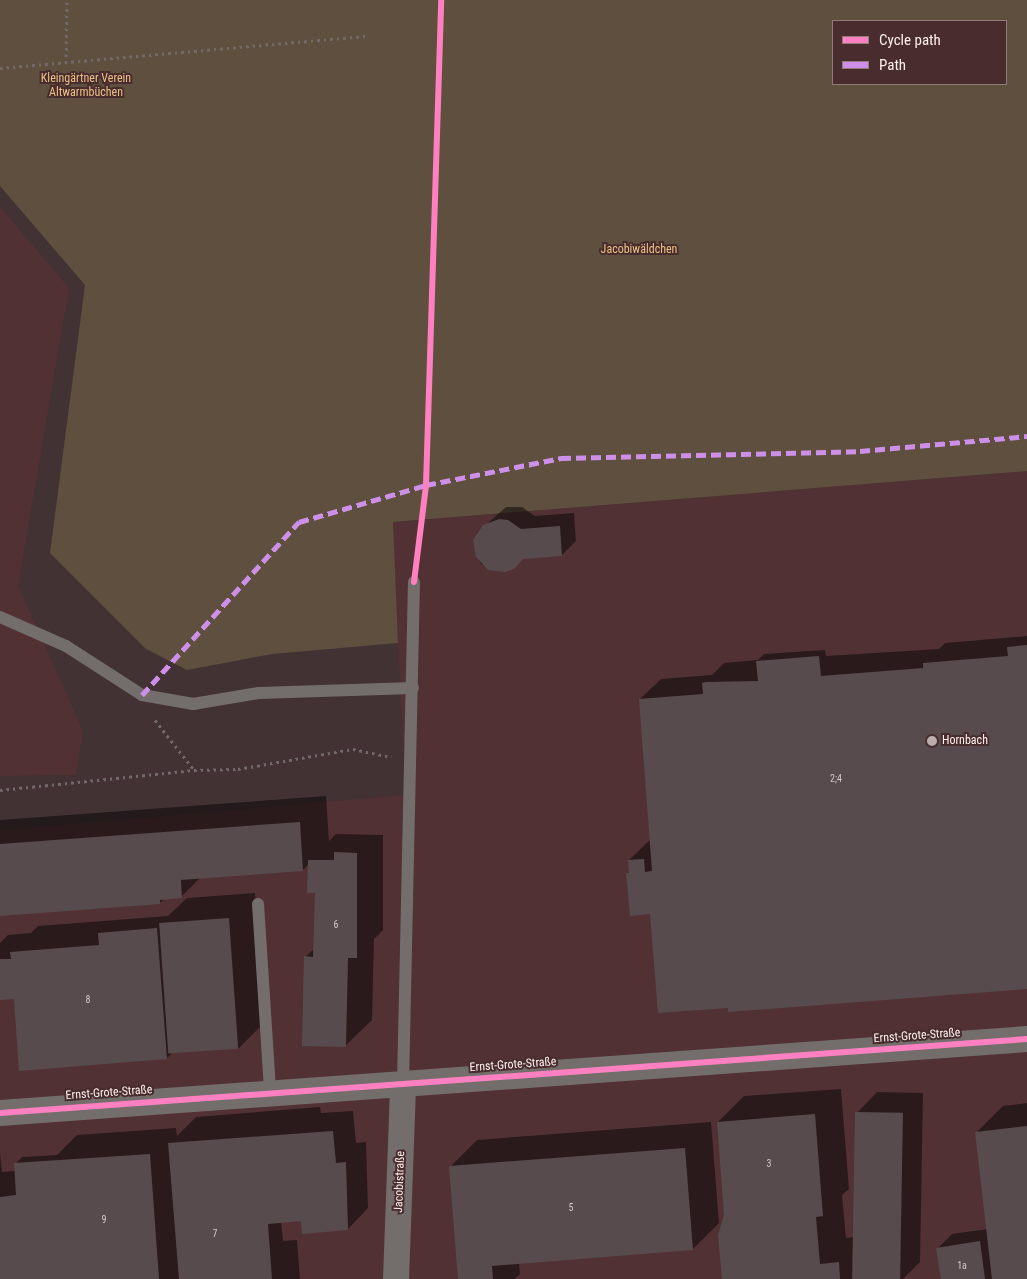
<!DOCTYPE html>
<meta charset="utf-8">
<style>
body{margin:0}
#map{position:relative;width:1027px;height:1279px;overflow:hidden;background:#423234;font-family:"Roboto Condensed",sans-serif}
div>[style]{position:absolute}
.built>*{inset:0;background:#523134}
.green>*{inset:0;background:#5e4f3e}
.shadow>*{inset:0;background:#0007}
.building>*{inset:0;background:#584b4e;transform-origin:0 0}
.path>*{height:3px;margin-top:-1.5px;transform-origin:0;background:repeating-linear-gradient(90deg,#72696a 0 2.5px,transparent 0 6.5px)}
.lane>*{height:12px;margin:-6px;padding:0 6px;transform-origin:6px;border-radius:6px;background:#736e6c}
.street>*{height:26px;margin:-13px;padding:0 13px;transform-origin:13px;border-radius:13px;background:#736e6c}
.quiet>*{height:5px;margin-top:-2.5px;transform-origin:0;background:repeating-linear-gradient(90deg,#ce8fe9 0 10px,transparent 0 15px)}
.cycleway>*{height:6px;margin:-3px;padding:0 3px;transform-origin:3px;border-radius:3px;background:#ff80c0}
.dots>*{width:14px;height:14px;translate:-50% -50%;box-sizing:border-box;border:2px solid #482c2e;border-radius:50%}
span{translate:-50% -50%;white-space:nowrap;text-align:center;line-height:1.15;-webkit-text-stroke:4px #482c2e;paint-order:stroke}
.number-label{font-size:10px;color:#d5c7c8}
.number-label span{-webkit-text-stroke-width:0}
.park-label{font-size:12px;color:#ebc286}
.poi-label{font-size:12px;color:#fff0f0}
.left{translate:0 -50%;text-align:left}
.street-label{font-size:12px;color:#fff0f0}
.legend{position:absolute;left:832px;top:20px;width:175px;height:65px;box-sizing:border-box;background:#482c2e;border:1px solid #917a7c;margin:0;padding:6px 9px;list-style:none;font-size:15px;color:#fff0f0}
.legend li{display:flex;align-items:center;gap:10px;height:25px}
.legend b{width:25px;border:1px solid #917a7c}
</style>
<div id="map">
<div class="built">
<i style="clip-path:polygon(0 207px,69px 288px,18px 586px,83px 731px,76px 775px,0 776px)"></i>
<i style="clip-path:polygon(1027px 471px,1027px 1279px,0 1279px,0 830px,406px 795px,392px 522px)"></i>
</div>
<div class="green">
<i style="clip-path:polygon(evenodd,0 0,1027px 0,1027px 471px,393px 522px,398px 643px,272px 654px,187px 670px,146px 649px,50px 553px,85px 285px,0 186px,0 0,833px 21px,1006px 21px,1006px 84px,833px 84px,833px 21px)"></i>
</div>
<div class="shadow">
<i style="clip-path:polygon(506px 507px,522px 507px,535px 516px,574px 513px,576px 541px,562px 555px,523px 558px,513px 568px,497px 571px,481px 564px,477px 557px,475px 540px,478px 532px)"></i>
<i style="clip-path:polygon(1027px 636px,1027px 988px,729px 1006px,652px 913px,629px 860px,650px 840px,640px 699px,661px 679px,712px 675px,724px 663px,758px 660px,764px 654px,825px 650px,826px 656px,939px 649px,945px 643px)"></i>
<i style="clip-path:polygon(326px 796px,329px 841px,336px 834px,383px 835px,383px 930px,374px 939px,372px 1020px,345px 1046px,305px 957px,315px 948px,316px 892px,309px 864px,303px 870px,200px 878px,181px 897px,165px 898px,160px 903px,0 915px,0 820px)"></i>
<i style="clip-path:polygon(255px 893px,265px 1022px,239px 1048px,172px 1053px,167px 1058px,15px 998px,0 999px,0 943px,8px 935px,31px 933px,38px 926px,168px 916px,187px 898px)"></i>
<i style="clip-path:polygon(841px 1089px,849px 1189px,842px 1195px,846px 1238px,854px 1237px,857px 1113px,877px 1092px,923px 1093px,920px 1262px,903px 1279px,723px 1279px,725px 1215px,718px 1122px,744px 1096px)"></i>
<i style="clip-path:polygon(1027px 1103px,1027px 1279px,942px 1279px,938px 1248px,952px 1234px,988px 1229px,976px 1133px,1003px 1106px)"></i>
<i style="clip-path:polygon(320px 1107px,321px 1113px,353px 1111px,356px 1143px,366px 1142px,368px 1208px,348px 1229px,302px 1218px,281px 1221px,283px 1241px,297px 1240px,300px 1279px,0 1279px,0 1153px,2px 1172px,15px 1171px,15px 1164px,22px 1157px,57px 1155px,77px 1135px,176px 1128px,177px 1136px,196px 1117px)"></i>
<i style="clip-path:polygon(711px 1122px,719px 1223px,693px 1249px,519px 1262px,520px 1274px,515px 1279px,459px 1279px,451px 1166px,477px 1140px)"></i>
</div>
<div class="building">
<i style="clip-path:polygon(499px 519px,508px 520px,521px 529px,560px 526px,562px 556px,523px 559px,514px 569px,505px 572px,488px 570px,476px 557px,473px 540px,483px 525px)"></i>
<i style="clip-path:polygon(1027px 645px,1027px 989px,728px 1012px,728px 1008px,658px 1013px,650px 914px,630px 916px,626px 873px,629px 873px,628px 860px,644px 859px,645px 872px,652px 871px,639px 699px,703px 694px,702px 683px,706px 682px,758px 681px,756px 661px,819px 656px,821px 676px,923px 668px,923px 663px,1008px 656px,1007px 647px)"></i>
<i style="clip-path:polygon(300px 822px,303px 871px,181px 880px,182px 898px,160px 900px,160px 904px,0 916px,0 844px)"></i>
<i style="clip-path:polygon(334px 852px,357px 853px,357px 958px,348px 958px,346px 1047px,302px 1046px,304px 956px,313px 957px,315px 893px,307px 893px,308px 860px,334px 860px)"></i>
<i style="left:229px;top:918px;width:131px;height:70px;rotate:86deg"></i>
<i style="clip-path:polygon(157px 928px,167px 1059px,19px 1071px,14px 999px,0 1000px,0 959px,11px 959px,10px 952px,99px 945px,98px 933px)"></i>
<i style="left:855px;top:1112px;width:48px;height:167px;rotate:1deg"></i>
<i style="clip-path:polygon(815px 1114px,823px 1216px,816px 1217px,820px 1264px,839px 1262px,840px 1279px,722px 1279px,718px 1235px,724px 1215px,717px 1122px)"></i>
<i style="clip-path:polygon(1027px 1126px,1027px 1279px,992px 1279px,975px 1132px)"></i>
<i style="clip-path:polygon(333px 1131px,336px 1163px,346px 1162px,348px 1230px,302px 1234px,301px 1221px,268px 1224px,272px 1279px,179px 1279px,168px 1143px)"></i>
<i style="clip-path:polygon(685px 1148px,693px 1250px,492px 1266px,493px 1279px,458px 1279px,449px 1166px)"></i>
<i style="clip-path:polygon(150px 1154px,159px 1279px,0 1279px,0 1197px,16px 1195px,14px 1163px)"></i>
<i style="clip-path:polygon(980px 1241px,985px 1279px,941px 1279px,936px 1248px)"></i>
</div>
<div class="path">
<i style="left:66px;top:63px;width:63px;rotate:-89.1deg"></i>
<i style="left:0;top:68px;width:369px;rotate:-5deg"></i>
<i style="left:155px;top:720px;width:63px;rotate:52deg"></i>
<i style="left:0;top:790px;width:195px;rotate:-5.9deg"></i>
<i style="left:194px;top:770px;width:44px;rotate:-1.3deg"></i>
<i style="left:238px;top:769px;width:117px;rotate:-9.9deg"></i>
<i style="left:353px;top:749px;width:39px;rotate:12deg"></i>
</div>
<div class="lane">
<i style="left:0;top:617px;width:72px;rotate:23.7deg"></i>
<i style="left:66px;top:646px;width:90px;rotate:32.8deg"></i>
<i style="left:142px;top:695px;width:52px;rotate:10deg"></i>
<i style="left:193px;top:704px;width:67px;rotate:-9.5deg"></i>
<i style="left:259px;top:693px;width:154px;rotate:-1.9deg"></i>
<i style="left:258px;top:904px;width:188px;rotate:86.3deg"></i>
<i style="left:403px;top:1085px;width:503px;rotate:-88.75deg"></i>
</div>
<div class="street">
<i style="left:0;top:1113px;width:1030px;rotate:-4.12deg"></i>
<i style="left:396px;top:1279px;width:194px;rotate:-87.9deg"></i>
</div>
<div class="quiet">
<i style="left:142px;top:695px;width:234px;rotate:-47.8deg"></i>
<i style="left:299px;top:522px;width:132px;rotate:-16.2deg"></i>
<i style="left:426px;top:485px;width:138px;rotate:-11.3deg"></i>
<i style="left:561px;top:458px;width:299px;rotate:-1.3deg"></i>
<i style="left:860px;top:451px;width:168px;rotate:-5.1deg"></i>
</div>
<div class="cycleway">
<i style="left:414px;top:582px;width:98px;rotate:-82.9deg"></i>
<i style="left:426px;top:485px;width:485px;rotate:-88.2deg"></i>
<i style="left:0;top:1113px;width:1030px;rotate:-4.12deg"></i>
</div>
<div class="dots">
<i style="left:932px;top:741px;background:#bdaeae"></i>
</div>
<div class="number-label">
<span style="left:836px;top:779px">2;4</span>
<span style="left:336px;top:925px">6</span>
<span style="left:88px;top:1000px">8</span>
<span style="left:769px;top:1164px">3</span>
<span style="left:571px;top:1208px">5</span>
<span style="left:104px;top:1220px">9</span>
<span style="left:215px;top:1234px">7</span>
<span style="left:962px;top:1266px">1a</span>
</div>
<div class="park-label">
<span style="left:86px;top:86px">Kleingärtner Verein<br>Altwarmbüchen</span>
<span style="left:639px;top:250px">Jacobiwäldchen</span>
</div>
<div class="poi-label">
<span class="left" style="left:942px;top:741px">Hornbach</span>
</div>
<div class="street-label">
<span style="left:917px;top:1036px;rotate:-4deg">Ernst-Grote-Straße</span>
<span style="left:513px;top:1065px;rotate:-4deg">Ernst-Grote-Straße</span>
<span style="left:109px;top:1093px;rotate:-4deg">Ernst-Grote-Straße</span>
<span style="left:400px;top:1182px;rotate:-88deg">Jacobistraße</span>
</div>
<ul class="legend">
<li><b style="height:6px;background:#ff80c0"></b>Cycle path</li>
<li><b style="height:6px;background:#ce8fe9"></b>Path</li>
</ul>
</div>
